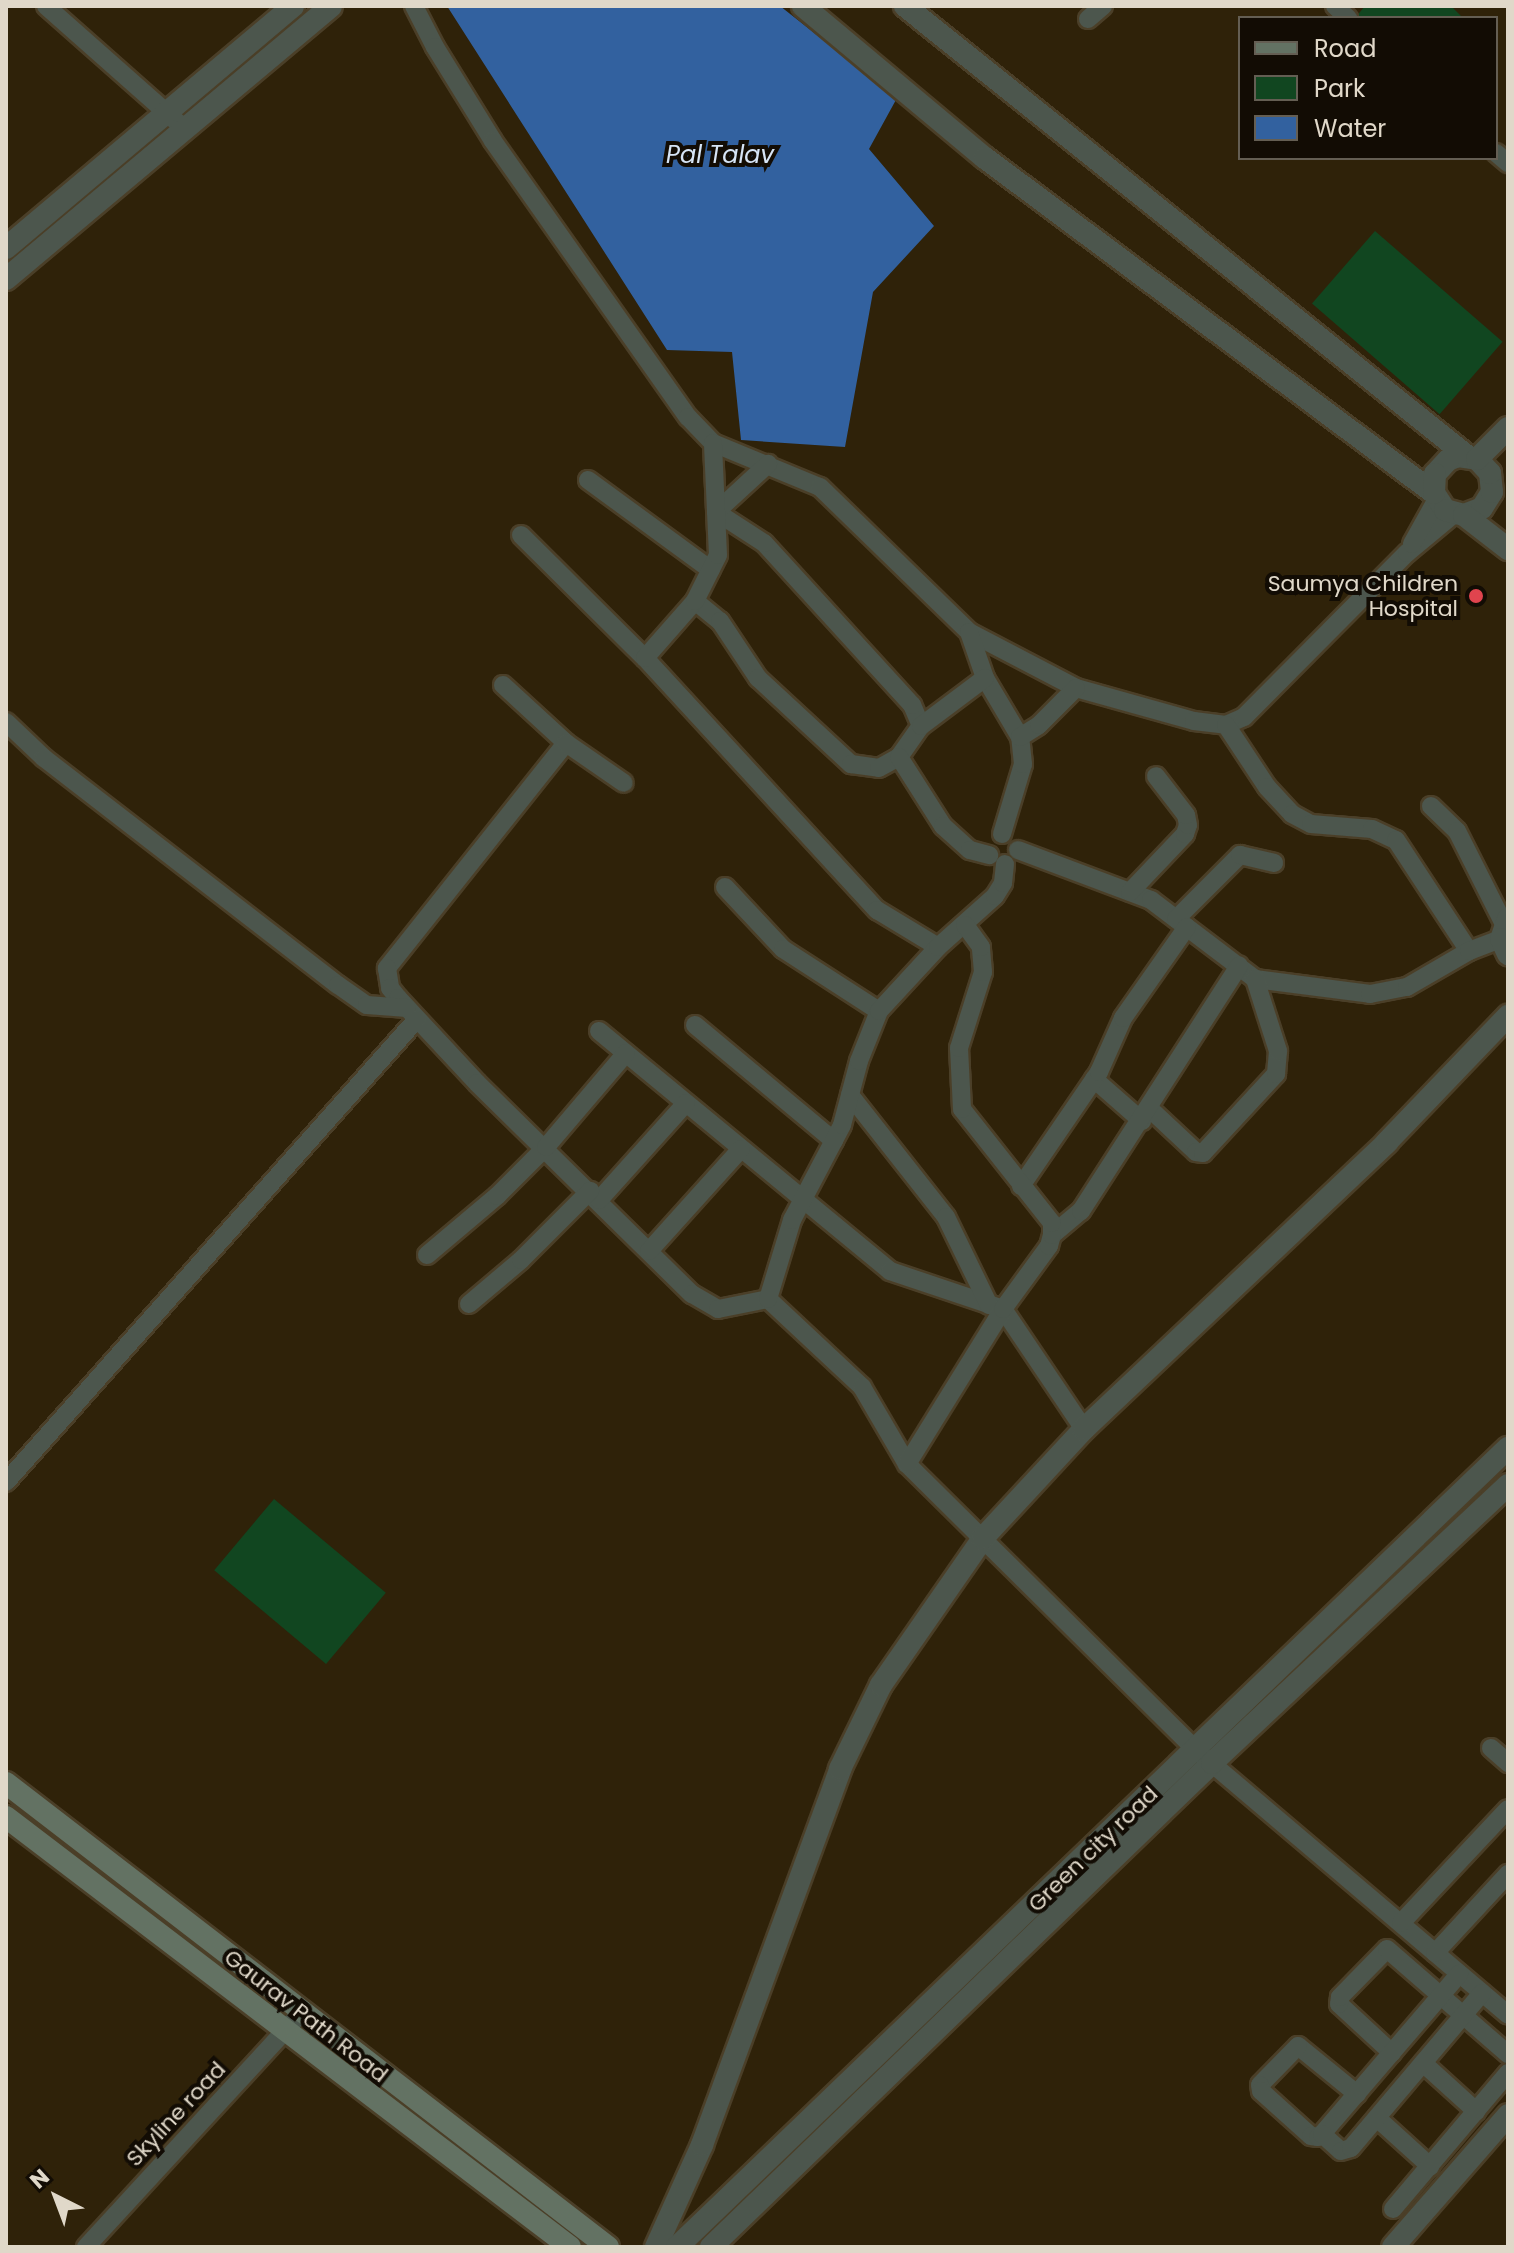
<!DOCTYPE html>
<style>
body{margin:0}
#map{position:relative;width:1514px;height:2253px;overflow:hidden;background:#2f2209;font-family:Poppins,sans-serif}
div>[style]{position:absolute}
.green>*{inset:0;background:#114620;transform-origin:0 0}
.water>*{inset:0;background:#32619f}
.roads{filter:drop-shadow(2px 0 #4b3f28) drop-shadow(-2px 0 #4b3f28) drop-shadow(0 2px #4b3f28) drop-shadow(0 -2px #4b3f28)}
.minor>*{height:18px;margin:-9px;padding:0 9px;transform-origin:9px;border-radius:9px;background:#4c564d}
.tertiary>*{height:22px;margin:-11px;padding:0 11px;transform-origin:11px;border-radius:11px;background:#4c564d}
.secondary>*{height:22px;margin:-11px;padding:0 11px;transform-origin:11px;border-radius:11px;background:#637263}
.dots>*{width:22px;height:22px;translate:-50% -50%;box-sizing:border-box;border:4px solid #120c04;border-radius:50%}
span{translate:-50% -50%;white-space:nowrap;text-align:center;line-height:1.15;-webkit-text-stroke:8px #120c04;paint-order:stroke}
.poi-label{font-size:22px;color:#e0d8c9}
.right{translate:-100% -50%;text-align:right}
.street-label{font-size:22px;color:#e0d8c9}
.water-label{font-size:24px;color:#d7e5f6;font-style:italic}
.frame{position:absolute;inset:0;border:8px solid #e0d8c9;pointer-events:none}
.legend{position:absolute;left:1238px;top:16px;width:260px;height:144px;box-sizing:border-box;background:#120c04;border:2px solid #645e53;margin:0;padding:10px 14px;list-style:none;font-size:24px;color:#e0d8c9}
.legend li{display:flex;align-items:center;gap:16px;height:40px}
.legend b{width:40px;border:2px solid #645e53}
.north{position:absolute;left:16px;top:2157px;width:80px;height:80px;-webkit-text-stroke:6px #120c04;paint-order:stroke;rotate:318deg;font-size:22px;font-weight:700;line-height:32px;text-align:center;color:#e0d8c9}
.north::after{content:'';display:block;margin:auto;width:28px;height:36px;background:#e0d8c9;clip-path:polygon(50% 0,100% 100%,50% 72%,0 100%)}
</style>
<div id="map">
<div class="green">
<i style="clip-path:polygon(1365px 6px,1451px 6px,1463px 18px,1355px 18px)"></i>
<i style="left:1375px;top:231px;width:169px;height:96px;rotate:41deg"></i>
<i style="left:274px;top:1499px;width:146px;height:93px;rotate:40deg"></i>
</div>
<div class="water">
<i style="clip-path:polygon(447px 6px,780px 6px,897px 98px,869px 149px,934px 226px,873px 292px,845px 447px,741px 440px,732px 352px,667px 350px)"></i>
</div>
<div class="roads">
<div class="minor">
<i style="left:46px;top:6px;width:186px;rotate:41.5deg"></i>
<i style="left:414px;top:6px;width:46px;rotate:62.9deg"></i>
<i style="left:435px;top:47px;width:110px;rotate:58.3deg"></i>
<i style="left:493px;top:141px;width:338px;rotate:54.8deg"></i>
<i style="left:688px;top:417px;width:36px;rotate:46deg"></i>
<i style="left:713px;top:443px;width:116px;rotate:22.4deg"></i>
<i style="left:820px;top:487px;width:208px;rotate:44.2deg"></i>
<i style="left:969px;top:632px;width:121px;rotate:27.6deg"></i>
<i style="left:1076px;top:688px;width:123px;rotate:15.6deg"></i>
<i style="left:1194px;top:721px;width:32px;rotate:7deg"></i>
<i style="left:1226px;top:725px;width:20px;rotate:-24deg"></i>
<i style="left:1244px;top:717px;width:231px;rotate:-45.2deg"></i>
<i style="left:1407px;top:553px;width:61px;rotate:-39.7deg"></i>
<i style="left:1335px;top:6px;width:18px;rotate:43deg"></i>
<i style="left:1088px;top:19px;width:20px;rotate:-41deg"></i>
<i style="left:1496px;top:153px;width:16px;rotate:40deg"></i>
<i style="left:588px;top:480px;width:152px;rotate:36.2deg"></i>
<i style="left:521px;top:535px;width:175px;rotate:44.8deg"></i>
<i style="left:645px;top:658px;width:343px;rotate:47.4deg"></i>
<i style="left:877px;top:910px;width:71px;rotate:31.2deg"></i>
<i style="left:1412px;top:544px;width:51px;rotate:-60.9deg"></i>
<i style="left:695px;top:601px;width:32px;rotate:39deg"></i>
<i style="left:720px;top:621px;width:69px;rotate:56.3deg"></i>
<i style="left:758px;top:678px;width:127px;rotate:42.8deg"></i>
<i style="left:851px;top:764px;width:28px;rotate:8deg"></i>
<i style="left:879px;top:768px;width:23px;rotate:-29deg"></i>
<i style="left:899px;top:757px;width:38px;rotate:-55deg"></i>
<i style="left:921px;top:726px;width:23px;rotate:-113deg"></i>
<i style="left:912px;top:705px;width:219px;rotate:-132.4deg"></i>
<i style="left:764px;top:543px;width:57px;rotate:-147.1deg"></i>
<i style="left:716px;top:512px;width:71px;rotate:-42.7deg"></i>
<i style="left:969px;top:632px;width:49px;rotate:70.8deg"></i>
<i style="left:985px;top:678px;width:69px;rotate:59.3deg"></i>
<i style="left:645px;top:658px;width:76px;rotate:-48.7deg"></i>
<i style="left:695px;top:601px;width:51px;rotate:-63.4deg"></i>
<i style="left:718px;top:555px;width:112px;rotate:-92.6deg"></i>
<i style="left:503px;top:685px;width:86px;rotate:42.6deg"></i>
<i style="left:566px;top:743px;width:288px;rotate:128.5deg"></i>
<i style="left:387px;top:968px;width:20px;rotate:81deg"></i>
<i style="left:390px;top:988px;width:13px;rotate:51deg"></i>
<i style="left:398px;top:998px;width:116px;rotate:47.1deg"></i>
<i style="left:477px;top:1083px;width:301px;rotate:44.5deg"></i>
<i style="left:692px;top:1294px;width:30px;rotate:30deg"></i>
<i style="left:718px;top:1309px;width:51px;rotate:-11.3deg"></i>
<i style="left:768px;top:1299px;width:129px;rotate:43.1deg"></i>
<i style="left:862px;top:1387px;width:89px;rotate:59.7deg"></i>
<i style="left:907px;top:1464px;width:407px;rotate:44.7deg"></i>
<i style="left:1196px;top:1750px;width:409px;rotate:40.3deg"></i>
<i style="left:6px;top:722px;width:52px;rotate:43.5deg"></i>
<i style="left:44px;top:758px;width:371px;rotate:37.7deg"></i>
<i style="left:338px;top:985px;width:35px;rotate:35deg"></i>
<i style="left:367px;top:1005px;width:40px;rotate:4.3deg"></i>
<i style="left:1226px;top:725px;width:74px;rotate:56.5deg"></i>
<i style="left:1267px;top:787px;width:37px;rotate:47deg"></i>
<i style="left:1292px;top:814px;width:21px;rotate:28deg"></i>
<i style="left:1311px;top:824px;width:61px;rotate:4.7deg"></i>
<i style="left:1372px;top:829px;width:26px;rotate:25deg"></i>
<i style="left:1396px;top:840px;width:133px;rotate:56.7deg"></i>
<i style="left:921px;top:726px;width:80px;rotate:-36.9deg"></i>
<i style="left:566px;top:743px;width:70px;rotate:34.6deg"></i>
<i style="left:899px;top:757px;width:82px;rotate:57.5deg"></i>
<i style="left:943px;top:826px;width:36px;rotate:42deg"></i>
<i style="left:970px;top:850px;width:20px;rotate:15deg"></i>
<i style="left:1431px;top:806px;width:36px;rotate:44deg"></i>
<i style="left:1457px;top:831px;width:106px;rotate:63.2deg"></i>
<i style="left:1002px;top:834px;width:73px;rotate:-73.3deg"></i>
<i style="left:1023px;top:764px;width:27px;rotate:-96deg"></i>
<i style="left:1020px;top:737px;width:22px;rotate:-32deg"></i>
<i style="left:1039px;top:725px;width:52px;rotate:-45deg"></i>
<i style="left:1018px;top:850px;width:142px;rotate:20.6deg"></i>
<i style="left:1151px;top:900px;width:131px;rotate:37.2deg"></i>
<i style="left:1255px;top:979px;width:116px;rotate:7.4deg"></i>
<i style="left:1370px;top:994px;width:38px;rotate:-11deg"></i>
<i style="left:1407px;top:987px;width:72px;rotate:-30.1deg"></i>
<i style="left:1469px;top:951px;width:34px;rotate:-21deg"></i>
<i style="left:725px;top:887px;width:85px;rotate:46.9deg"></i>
<i style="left:783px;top:949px;width:114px;rotate:32.9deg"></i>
<i style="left:1130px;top:892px;width:80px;rotate:-46.5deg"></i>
<i style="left:1185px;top:834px;width:9px;rotate:-72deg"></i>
<i style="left:1188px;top:825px;width:10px;rotate:-101deg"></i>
<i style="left:1186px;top:815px;width:49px;rotate:-127.6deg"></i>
<i style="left:1176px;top:919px;width:91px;rotate:-45deg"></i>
<i style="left:1240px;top:855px;width:35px;rotate:13deg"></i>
<i style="left:695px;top:1025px;width:181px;rotate:39.8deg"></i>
<i style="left:599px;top:1031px;width:377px;rotate:39.5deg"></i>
<i style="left:890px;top:1271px;width:119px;rotate:18.6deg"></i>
<i style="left:1003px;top:1309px;width:145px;rotate:56deg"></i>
<i style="left:1094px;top:1079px;width:64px;rotate:41.2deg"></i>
<i style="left:850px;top:1095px;width:155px;rotate:51.8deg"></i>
<i style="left:946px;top:1217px;width:98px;rotate:64deg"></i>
<i style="left:1150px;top:1109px;width:63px;rotate:43.1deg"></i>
<i style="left:1196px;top:1152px;width:7px;rotate:8deg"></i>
<i style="left:1203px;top:1153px;width:108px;rotate:-47.3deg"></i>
<i style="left:1276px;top:1074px;width:23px;rotate:-85deg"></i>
<i style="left:1278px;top:1051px;width:76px;rotate:-107.7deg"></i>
<i style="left:1021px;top:1186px;width:138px;rotate:-55.6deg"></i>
<i style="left:1099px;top:1072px;width:59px;rotate:-66deg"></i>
<i style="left:1123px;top:1018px;width:111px;rotate:-54.9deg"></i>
<i style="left:599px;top:1200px;width:130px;rotate:-48.1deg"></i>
<i style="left:1052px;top:1235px;width:38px;rotate:-40deg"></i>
<i style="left:1081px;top:1211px;width:292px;rotate:-57.2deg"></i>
<i style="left:649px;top:1251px;width:137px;rotate:-48deg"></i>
<i style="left:427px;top:1255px;width:92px;rotate:-40.1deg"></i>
<i style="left:497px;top:1196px;width:69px;rotate:-45deg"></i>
<i style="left:546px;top:1147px;width:123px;rotate:-49.6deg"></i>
<i style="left:768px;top:1299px;width:83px;rotate:-73.1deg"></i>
<i style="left:792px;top:1220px;width:107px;rotate:-62.2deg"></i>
<i style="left:842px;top:1125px;width:66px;rotate:-75.1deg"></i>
<i style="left:859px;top:1061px;width:54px;rotate:-68.2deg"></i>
<i style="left:879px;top:1011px;width:87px;rotate:-47.3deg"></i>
<i style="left:938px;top:947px;width:76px;rotate:-41.8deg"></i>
<i style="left:995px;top:896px;width:15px;rotate:-58deg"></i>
<i style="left:1003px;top:883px;width:19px;rotate:-84deg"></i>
<i style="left:469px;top:1304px;width:68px;rotate:-40.2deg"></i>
<i style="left:521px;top:1260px;width:98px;rotate:-45deg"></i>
<i style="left:907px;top:1464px;width:182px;rotate:-58.2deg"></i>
<i style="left:1003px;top:1309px;width:78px;rotate:-53.9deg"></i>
<i style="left:1049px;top:1246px;width:11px;rotate:-75deg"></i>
<i style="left:1052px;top:1235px;width:12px;rotate:-90deg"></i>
<i style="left:1052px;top:1223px;width:145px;rotate:-128.3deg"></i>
<i style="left:962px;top:1109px;width:61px;rotate:-92.8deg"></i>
<i style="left:959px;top:1048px;width:80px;rotate:-72.5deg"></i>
<i style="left:983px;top:972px;width:25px;rotate:-95deg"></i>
<i style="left:981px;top:947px;width:27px;rotate:-126deg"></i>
<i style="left:6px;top:1482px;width:619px;rotate:-48.4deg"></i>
<i style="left:1491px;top:1748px;width:23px;rotate:41deg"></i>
<i style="left:1401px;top:1923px;width:156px;rotate:-46.8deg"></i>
<i style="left:1435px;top:1953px;width:108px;rotate:-47.3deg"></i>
<i style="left:1392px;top:2053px;width:72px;rotate:-137.2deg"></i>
<i style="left:1339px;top:2004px;width:7px;rotate:-82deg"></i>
<i style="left:1340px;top:1997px;width:67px;rotate:-45.6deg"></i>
<i style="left:1387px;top:1949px;width:160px;rotate:41deg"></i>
<i style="left:1423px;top:2063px;width:72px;rotate:42.2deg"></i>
<i style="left:1357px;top:2094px;width:76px;rotate:-140.9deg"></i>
<i style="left:1298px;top:2046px;width:54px;rotate:134.3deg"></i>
<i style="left:1260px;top:2085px;width:6px;rotate:81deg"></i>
<i style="left:1261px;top:2091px;width:67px;rotate:42deg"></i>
<i style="left:1311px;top:2136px;width:7px;rotate:8deg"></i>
<i style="left:1318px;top:2137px;width:5px;rotate:-37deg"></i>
<i style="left:1322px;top:2134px;width:211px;rotate:-49.4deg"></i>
<i style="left:1377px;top:2118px;width:72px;rotate:42.2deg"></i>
<i style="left:1322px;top:2134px;width:25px;rotate:42deg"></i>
<i style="left:1341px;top:2151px;width:10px;rotate:-17deg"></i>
<i style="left:1351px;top:2148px;width:203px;rotate:-49.8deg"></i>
<i style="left:1393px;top:2209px;width:178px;rotate:-49.8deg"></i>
<i style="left:86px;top:2247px;width:318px;rotate:-47.4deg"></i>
</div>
<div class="tertiary">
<i style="left:803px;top:6px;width:237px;rotate:39.9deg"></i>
<i style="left:985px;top:158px;width:560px;rotate:36.73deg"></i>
<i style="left:1434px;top:493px;width:20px;rotate:57deg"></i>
<i style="left:1445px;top:510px;width:20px;rotate:15deg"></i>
<i style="left:1464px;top:515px;width:19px;rotate:-21deg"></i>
<i style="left:1482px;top:508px;width:19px;rotate:-58deg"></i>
<i style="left:1492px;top:492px;width:19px;rotate:-96deg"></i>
<i style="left:1490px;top:473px;width:19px;rotate:-133deg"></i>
<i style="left:1477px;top:459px;width:19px;rotate:-171deg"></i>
<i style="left:1458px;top:456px;width:11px;rotate:158deg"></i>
<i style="left:1448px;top:460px;width:19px;rotate:133deg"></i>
<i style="left:1435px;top:474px;width:19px;rotate:93deg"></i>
<i style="left:905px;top:6px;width:720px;rotate:38.68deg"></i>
<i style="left:6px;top:248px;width:375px;rotate:-40.1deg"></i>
<i style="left:6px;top:279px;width:424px;rotate:-40deg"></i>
<i style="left:1477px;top:459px;width:44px;rotate:-45deg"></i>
<i style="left:1464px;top:515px;width:56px;rotate:37.7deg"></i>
<i style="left:1508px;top:919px;width:21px;rotate:109deg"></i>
<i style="left:1501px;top:939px;width:17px;rotate:65deg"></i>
<i style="left:656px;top:2247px;width:112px;rotate:-65.7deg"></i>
<i style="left:702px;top:2145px;width:401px;rotate:-69.8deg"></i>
<i style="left:840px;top:1769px;width:93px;rotate:-64deg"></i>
<i style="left:881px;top:1685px;width:179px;rotate:-55.2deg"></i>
<i style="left:983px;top:1538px;width:149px;rotate:-47.2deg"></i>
<i style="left:1084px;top:1429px;width:417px;rotate:-43.4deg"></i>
<i style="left:1387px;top:1142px;width:175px;rotate:-46.2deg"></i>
<i style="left:677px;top:2247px;width:1153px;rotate:-43.88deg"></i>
<i style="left:711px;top:2247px;width:697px;rotate:-44.01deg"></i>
<i style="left:1212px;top:1763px;width:406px;rotate:-43.2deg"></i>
<i style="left:1393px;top:2247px;width:175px;rotate:-48.9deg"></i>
</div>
<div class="secondary">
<i style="left:6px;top:1783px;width:760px;rotate:37.62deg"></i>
<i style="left:6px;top:1817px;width:709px;rotate:37.32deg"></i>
</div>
</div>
<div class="dots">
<i style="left:1476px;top:596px;background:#e0444e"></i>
</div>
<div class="poi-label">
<span class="right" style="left:1458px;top:596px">Saumya Children<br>Hospital</span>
</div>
<div class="street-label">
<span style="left:1093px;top:1849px;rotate:-44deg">Green city road</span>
<span style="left:306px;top:2016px;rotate:38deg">Gaurav Path Road</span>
<span style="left:176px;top:2114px;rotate:-47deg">Skyline road</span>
</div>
<div class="water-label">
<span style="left:720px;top:155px">Pal Talav</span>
</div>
<div class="frame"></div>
<ul class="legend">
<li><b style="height:10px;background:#637263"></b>Road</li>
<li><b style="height:22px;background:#114620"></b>Park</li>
<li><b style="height:22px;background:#32619f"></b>Water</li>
</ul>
<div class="north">N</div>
</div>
